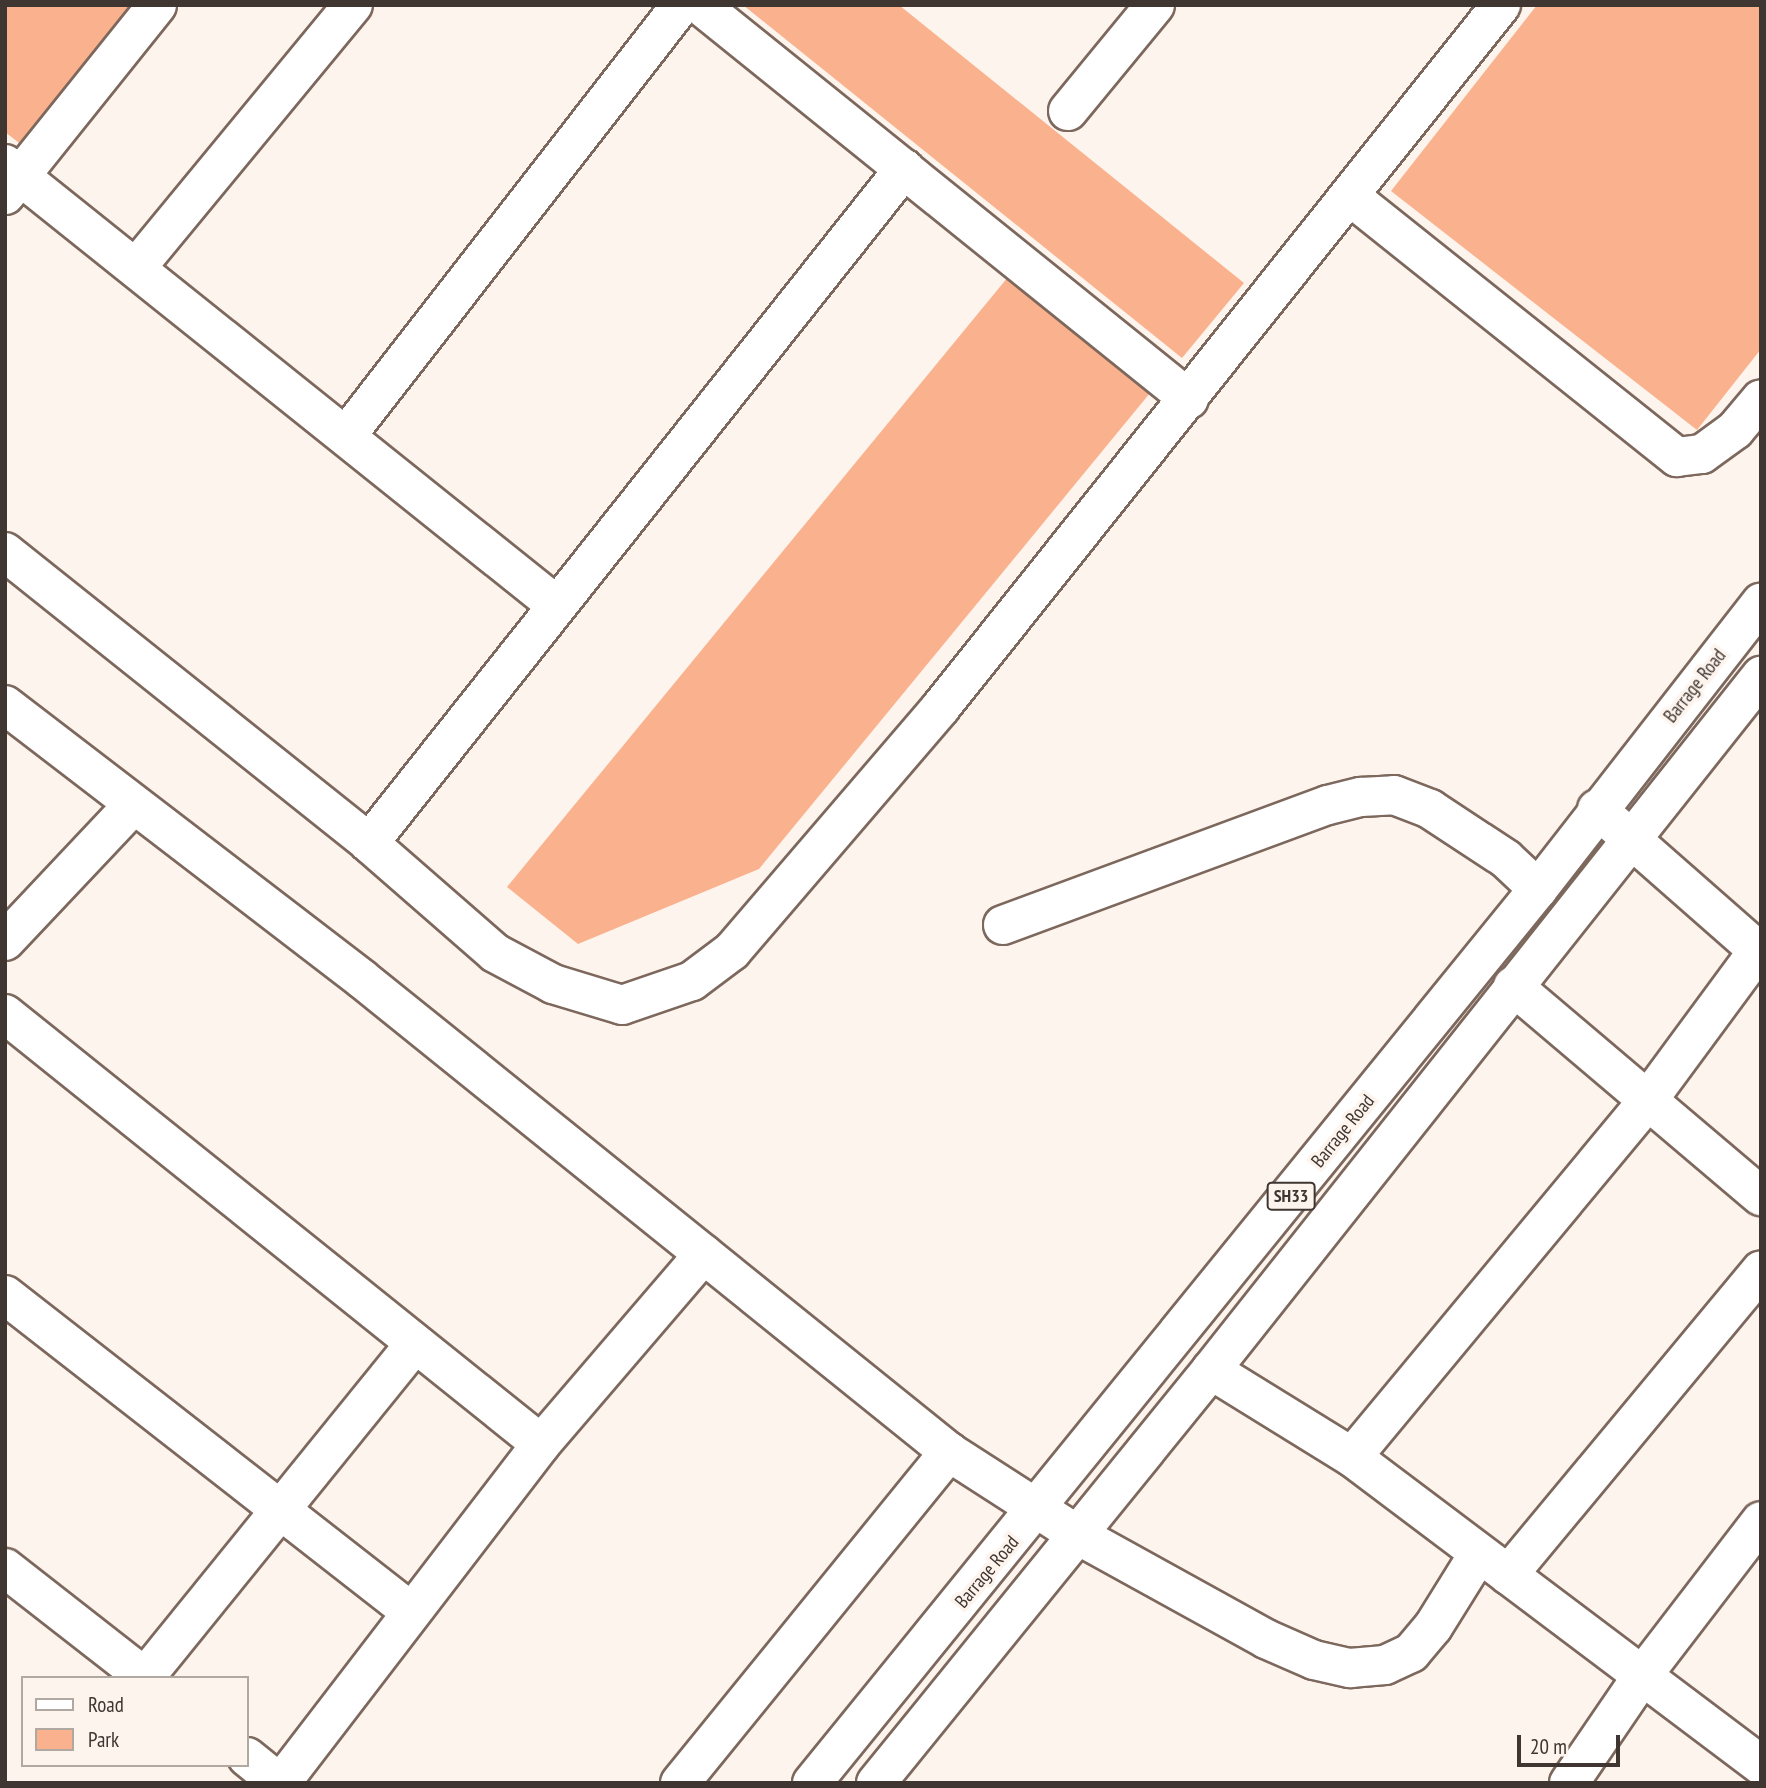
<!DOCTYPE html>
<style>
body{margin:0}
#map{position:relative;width:1766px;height:1788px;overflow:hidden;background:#fef4ee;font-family:"PT Sans Narrow",sans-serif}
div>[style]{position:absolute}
.green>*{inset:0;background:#f9b28d}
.roads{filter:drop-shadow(2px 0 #7d685d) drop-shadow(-2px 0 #7d685d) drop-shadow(0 2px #7d685d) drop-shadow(0 -2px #7d685d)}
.minor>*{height:38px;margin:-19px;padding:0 19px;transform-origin:19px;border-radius:19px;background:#fff}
.major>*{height:38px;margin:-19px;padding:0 19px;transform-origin:19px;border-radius:19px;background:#fff}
span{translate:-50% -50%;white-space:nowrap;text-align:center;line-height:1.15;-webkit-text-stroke:7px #fef4ee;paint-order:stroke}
.shield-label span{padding:2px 5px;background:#fef4ee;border:2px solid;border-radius:5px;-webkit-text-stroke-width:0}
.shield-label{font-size:18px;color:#403631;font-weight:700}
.street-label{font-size:19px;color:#403631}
.frame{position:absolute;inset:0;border:7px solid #403631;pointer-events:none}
.legend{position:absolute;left:21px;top:1676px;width:228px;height:91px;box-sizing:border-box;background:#fef4ee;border:2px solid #b2a8a2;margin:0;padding:9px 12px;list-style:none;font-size:21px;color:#403631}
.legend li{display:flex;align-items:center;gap:14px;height:35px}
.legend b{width:35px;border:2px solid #b2a8a2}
.scale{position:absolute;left:1517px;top:1735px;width:103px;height:32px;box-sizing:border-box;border:4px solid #403631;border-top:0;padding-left:9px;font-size:21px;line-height:24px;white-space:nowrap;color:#403631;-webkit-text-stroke:5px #fef4ee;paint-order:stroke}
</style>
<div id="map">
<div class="green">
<i style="clip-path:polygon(5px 5px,135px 5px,23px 146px,5px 132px)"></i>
<i style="clip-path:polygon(743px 5px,899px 5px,1244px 283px,1182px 358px)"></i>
<i style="clip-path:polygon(1537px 5px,1761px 5px,1761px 349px,1697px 430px,1391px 191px)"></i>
<i style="clip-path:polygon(1008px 277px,1150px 393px,759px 869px,578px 944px,507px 887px)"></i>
</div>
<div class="roads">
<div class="minor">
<i style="left:700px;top:5px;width:628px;rotate:38.86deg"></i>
<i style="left:1068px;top:111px;width:137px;rotate:-50.6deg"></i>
<i style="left:5px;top:164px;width:706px;rotate:38.67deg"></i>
<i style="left:5px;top:195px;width:243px;rotate:-51.3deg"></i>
<i style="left:1351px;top:197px;width:417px;rotate:38.6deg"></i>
<i style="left:1677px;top:457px;width:25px;rotate:-7deg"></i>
<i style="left:1702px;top:454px;width:41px;rotate:-36deg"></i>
<i style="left:1735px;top:430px;width:40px;rotate:-50deg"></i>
<i style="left:136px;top:268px;width:341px;rotate:-50.5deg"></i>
<i style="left:346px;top:436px;width:546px;rotate:-52.14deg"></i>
<i style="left:5px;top:552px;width:466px;rotate:38.6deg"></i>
<i style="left:369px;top:843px;width:167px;rotate:41.1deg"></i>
<i style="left:495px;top:953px;width:66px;rotate:28.1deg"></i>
<i style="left:553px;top:984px;width:72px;rotate:16.9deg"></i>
<i style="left:622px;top:1005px;width:74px;rotate:-18.9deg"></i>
<i style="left:692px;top:981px;width:50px;rotate:-36.9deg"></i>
<i style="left:732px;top:951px;width:321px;rotate:-49.4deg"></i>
<i style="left:941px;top:707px;width:898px;rotate:-51.42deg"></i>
<i style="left:5px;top:705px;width:450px;rotate:37.5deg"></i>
<i style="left:362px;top:979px;width:754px;rotate:38.86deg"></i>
<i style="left:949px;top:1452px;width:151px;rotate:32.8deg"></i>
<i style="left:1076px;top:1534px;width:217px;rotate:28.9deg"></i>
<i style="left:1266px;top:1639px;width:52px;rotate:23.6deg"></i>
<i style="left:1314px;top:1660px;width:37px;rotate:13deg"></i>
<i style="left:1350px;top:1668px;width:35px;rotate:-5deg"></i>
<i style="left:1385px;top:1665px;width:29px;rotate:-25deg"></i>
<i style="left:1411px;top:1653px;width:34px;rotate:-50deg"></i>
<i style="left:1433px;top:1627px;width:87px;rotate:-58.1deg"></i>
<i style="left:1597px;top:809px;width:218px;rotate:41.3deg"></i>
<i style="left:369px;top:843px;width:861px;rotate:-51.56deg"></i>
<i style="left:1003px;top:925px;width:346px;rotate:-20.3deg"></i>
<i style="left:1328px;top:805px;width:34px;rotate:-14deg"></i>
<i style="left:1361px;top:797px;width:33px;rotate:-3deg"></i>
<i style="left:1394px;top:795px;width:39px;rotate:21deg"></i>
<i style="left:1430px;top:809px;width:91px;rotate:33.3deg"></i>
<i style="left:1506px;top:859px;width:44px;rotate:43.2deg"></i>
<i style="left:5px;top:941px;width:185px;rotate:-46.7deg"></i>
<i style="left:1513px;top:986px;width:325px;rotate:40.3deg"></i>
<i style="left:5px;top:1014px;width:687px;rotate:38.74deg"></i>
<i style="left:5px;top:1295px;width:514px;rotate:37.96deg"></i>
<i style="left:1211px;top:1370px;width:166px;rotate:31.7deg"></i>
<i style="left:1352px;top:1457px;width:512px;rotate:36.98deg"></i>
<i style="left:1352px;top:1457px;width:464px;rotate:-50.3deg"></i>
<i style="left:1648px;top:1100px;width:185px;rotate:-53.6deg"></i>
<i style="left:5px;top:1568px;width:179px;rotate:38deg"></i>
<i style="left:1508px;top:1575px;width:396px;rotate:-50.3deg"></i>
<i style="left:145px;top:1677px;width:429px;rotate:-51deg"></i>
<i style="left:247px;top:1757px;width:41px;rotate:39.1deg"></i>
<i style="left:281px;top:1783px;width:427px;rotate:-52.5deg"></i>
<i style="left:541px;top:1444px;width:250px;rotate:-49.4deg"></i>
<i style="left:680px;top:1783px;width:427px;rotate:-50.9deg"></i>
<i style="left:1569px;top:1783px;width:130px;rotate:-55.7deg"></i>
<i style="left:1642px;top:1676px;width:195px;rotate:-52.5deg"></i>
</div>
<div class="major">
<i style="left:812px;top:1783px;width:1152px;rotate:-50.92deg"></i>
<i style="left:1538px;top:889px;width:363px;rotate:-52.1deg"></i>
<i style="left:876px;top:1783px;width:532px;rotate:-50.95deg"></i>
<i style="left:1211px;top:1370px;width:886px;rotate:-51.6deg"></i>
</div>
</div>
<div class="shield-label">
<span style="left:1291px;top:1196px">SH33</span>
</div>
<div class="street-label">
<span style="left:1695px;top:686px;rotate:-52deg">Barrage Road</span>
<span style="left:1343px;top:1131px;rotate:-51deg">Barrage Road</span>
<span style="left:987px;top:1572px;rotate:-50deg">Barrage Road</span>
</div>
<div class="frame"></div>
<ul class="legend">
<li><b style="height:9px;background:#fff"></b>Road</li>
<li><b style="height:19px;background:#f9b28d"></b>Park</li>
</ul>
<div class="scale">20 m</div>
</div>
